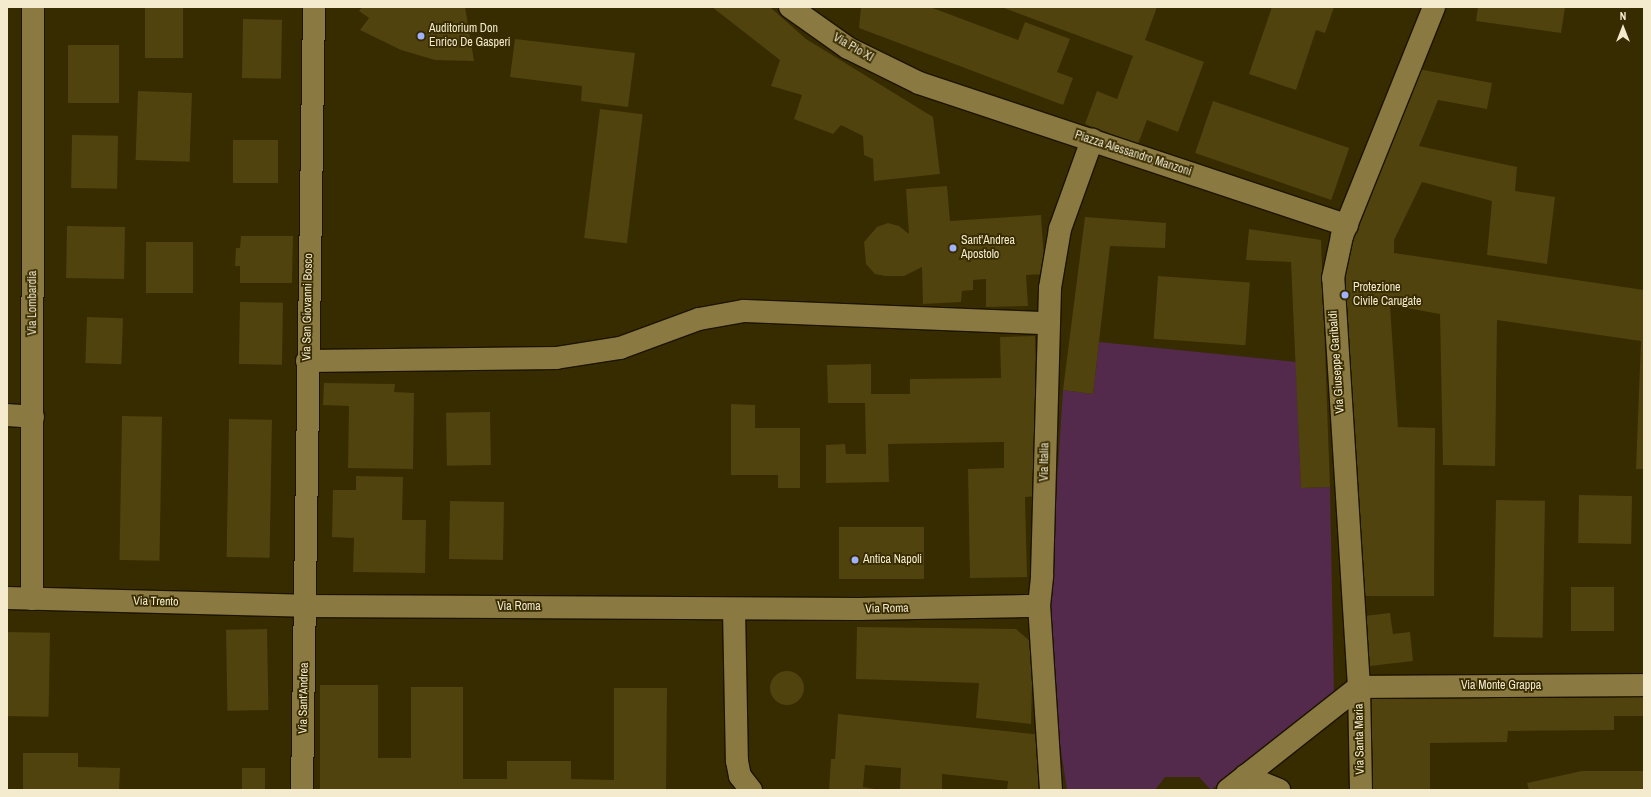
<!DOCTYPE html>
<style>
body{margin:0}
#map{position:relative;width:1651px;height:797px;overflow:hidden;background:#372b00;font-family:"Archivo Narrow",sans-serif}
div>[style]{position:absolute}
.green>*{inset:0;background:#53294c}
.building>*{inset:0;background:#51430d;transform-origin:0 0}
.round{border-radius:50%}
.roads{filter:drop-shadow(1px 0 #1c1400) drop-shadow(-1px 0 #1c1400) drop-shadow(0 1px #1c1400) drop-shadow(0 -1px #1c1400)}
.minor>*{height:22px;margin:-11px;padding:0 11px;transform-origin:11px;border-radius:11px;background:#8a7940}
.dots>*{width:11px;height:11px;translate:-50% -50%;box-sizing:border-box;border:2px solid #372b00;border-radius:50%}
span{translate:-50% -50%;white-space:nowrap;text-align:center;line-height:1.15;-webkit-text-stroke:3.5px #372b00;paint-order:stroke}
.poi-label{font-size:12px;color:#f4ebce}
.left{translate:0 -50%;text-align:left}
.street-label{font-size:12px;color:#f4ebce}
.frame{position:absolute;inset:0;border:8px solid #f4ebce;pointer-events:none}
.north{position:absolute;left:1603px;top:8px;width:40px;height:40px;-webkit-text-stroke:3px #372b00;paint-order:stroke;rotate:0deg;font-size:11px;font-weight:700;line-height:16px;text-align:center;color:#f4ebce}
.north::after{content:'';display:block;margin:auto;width:14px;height:18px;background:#f4ebce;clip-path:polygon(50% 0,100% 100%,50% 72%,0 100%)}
</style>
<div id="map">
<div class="green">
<i style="clip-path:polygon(1099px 342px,1296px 362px,1301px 488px,1330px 487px,1334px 694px,1211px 790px,1199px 777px,1165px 777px,1155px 790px,1067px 790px,1052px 692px,1049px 606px,1063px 390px,1093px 394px)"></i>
</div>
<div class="building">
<i style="left:145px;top:7px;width:38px;height:51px"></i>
<i style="clip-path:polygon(362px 7px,465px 7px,474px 61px,435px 60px,401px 50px,360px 30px,369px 18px,359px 11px)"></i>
<i style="clip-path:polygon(712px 7px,770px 7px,806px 39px,933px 117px,940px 174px,874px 181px,873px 159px,864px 155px,863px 136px,841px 125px,833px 134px,794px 119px,802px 95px,771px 86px,780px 60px)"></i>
<i style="clip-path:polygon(861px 7px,930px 7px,1018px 40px,1025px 22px,1070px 39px,1057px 72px,1073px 78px,1063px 105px,859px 28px)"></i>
<i style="clip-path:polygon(1001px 7px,1157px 7px,1145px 40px,1204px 62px,1178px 132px,1147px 120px,1138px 144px,1085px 124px,1097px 91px,1117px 99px,1133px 56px)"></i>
<i style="clip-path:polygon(1272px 7px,1334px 7px,1325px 33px,1316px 30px,1296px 90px,1249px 74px)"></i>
<i style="clip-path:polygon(1478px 7px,1565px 7px,1561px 33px,1476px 21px)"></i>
<i style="left:243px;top:19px;width:39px;height:59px;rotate:1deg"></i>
<i style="clip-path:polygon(515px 39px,635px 53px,628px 107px,581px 101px,582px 86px,510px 77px)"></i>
<i style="left:68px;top:45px;width:51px;height:58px"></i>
<i style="clip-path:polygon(1413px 68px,1492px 83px,1487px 109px,1438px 100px,1419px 146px,1517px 167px,1515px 191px,1555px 197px,1547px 264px,1487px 255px,1492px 201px,1422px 182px,1394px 240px,1394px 253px,1644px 290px,1644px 469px,1636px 469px,1641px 341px,1497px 320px,1495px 466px,1443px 465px,1440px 314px,1390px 305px,1398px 427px,1435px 428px,1434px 596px,1359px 596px,1339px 266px)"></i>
<i style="left:138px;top:91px;width:54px;height:69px;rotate:2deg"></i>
<i style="left:1213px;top:101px;width:144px;height:55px;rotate:19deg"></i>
<i style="left:600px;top:109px;width:43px;height:130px;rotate:7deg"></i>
<i style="left:72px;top:135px;width:46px;height:53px;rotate:1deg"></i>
<i style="left:278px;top:140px;width:43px;height:45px;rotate:90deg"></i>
<i style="clip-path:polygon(947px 186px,950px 221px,1041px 215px,1045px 274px,1026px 275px,1028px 306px,986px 307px,986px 279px,973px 280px,973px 290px,962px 291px,961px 302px,923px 304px,922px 267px,904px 276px,885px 276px,875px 274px,866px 264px,864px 242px,877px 227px,888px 223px,899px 226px,909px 234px,906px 189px)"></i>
<i style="clip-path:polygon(1085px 217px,1166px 223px,1165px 248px,1110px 246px,1093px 394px,1063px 390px)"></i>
<i style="left:67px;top:226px;width:58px;height:52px;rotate:1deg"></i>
<i style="clip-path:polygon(1249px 229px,1321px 240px,1330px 487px,1301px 488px,1291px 262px,1246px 260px)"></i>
<i style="clip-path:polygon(241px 236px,293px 236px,292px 283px,240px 283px,240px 266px,235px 266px,236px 248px,240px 248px)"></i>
<i style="left:146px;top:242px;width:47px;height:51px"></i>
<i style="left:1158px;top:276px;width:92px;height:63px;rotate:4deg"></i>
<i style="left:240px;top:302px;width:43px;height:62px;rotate:1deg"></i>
<i style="left:87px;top:317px;width:36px;height:46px;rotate:2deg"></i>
<i style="clip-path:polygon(1035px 336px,1038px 496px,1025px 497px,1027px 577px,970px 578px,968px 469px,1004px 468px,1004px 442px,888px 444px,889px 482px,826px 483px,826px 445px,845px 444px,846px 454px,866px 454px,865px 403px,828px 403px,827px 365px,871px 364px,871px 394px,910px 394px,910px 379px,1001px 378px,1000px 337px)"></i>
<i style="clip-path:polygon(324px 383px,395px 384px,394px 392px,414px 393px,413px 469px,348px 468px,349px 406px,323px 405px)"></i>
<i style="clip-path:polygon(731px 404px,755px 405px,755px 428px,800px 428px,800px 488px,778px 488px,778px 475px,731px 475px)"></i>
<i style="left:490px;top:412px;width:53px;height:44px;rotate:89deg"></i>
<i style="left:122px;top:416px;width:40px;height:144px;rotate:1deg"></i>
<i style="left:229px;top:419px;width:43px;height:138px;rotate:1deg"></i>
<i style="clip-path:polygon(356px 476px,403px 477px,402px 520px,426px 520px,425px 573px,353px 572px,354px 538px,332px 537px,333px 490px,356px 490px)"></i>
<i style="left:1579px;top:495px;width:53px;height:48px;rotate:1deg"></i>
<i style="left:1496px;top:500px;width:49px;height:137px;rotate:1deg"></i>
<i style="left:450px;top:501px;width:54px;height:58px;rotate:1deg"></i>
<i style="left:839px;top:527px;width:85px;height:52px"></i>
<i style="left:1571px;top:587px;width:43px;height:44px"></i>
<i style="clip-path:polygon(1390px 613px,1393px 634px,1410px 632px,1413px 661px,1370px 666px,1364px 616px)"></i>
<i style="clip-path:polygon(857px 627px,1016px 629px,1033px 644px,1031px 724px,976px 718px,979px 683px,856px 679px)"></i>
<i style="left:267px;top:629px;width:81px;height:41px;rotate:89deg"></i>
<i style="left:7px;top:632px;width:43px;height:84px;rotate:1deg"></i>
<i class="round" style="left:770px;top:671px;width:34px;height:34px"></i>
<i style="clip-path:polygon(320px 685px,378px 685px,378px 758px,411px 758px,411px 687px,463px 687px,463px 779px,507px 779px,507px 761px,571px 761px,571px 779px,614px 780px,614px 688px,667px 688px,666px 790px,320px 790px)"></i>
<i style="clip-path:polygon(1644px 688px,1644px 716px,1614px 716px,1614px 730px,1508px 731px,1507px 742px,1430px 743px,1430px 790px,1372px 790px,1370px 694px)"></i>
<i style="clip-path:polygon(838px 714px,1044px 735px,1042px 790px,1007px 790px,1008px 781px,942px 774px,942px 790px,900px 789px,901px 768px,865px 765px,863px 787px,882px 790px,829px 790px,831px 759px,835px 759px)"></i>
<i style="clip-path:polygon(23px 753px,78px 753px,78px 767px,120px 768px,119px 790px,23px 790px)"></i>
<i style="left:242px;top:768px;width:23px;height:22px"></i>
<i style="clip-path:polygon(1582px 771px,1644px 771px,1644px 790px,1529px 790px,1527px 783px)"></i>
</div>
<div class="roads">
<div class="minor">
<i style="left:790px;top:7px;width:71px;rotate:35.3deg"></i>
<i style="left:848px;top:48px;width:79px;rotate:26.2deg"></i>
<i style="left:919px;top:83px;width:451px;rotate:18.4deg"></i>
<i style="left:307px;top:361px;width:249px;rotate:-0.7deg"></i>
<i style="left:556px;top:358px;width:65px;rotate:-8.9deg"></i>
<i style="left:620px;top:348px;width:84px;rotate:-20.2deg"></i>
<i style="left:699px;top:319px;width:46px;rotate:-10.1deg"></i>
<i style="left:744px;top:311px;width:305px;rotate:2.3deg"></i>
<i style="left:7px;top:415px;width:26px;rotate:4deg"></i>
<i style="left:7px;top:598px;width:297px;rotate:1.5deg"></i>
<i style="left:304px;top:606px;width:555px;rotate:0.31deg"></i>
<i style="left:859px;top:609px;width:180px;rotate:-1deg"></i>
<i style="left:32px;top:599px;width:592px;rotate:-89.9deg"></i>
<i style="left:734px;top:609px;width:152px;rotate:88.9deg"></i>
<i style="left:737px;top:761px;width:15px;rotate:79deg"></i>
<i style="left:740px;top:776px;width:18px;rotate:52deg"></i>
<i style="left:1359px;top:687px;width:285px;rotate:-0.4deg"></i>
<i style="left:1245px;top:776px;width:37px;rotate:22deg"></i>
<i style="left:302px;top:790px;width:783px;rotate:-89.12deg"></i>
<i style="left:1051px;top:790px;width:184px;rotate:-93.7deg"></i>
<i style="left:1039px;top:606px;width:31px;rotate:-84deg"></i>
<i style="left:1042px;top:575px;width:287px;rotate:-88.4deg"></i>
<i style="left:1050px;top:288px;width:60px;rotate:-80.4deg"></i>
<i style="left:1060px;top:229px;width:95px;rotate:-70.2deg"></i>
<i style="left:1228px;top:790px;width:167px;rotate:-38.2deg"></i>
<i style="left:1361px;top:790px;width:103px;rotate:-91.1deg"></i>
<i style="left:1359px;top:687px;width:410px;rotate:-93.6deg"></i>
<i style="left:1333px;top:278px;width:43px;rotate:-77.9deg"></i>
<i style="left:1342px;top:236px;width:247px;rotate:-68.1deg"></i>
</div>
</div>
<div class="dots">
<i style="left:421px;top:36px;background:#a1b3fd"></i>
<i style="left:953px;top:248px;background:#a1b3fd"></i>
<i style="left:1345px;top:295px;background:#a1b3fd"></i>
<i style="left:855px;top:560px;background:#a1b3fd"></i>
</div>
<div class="poi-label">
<span class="left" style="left:429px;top:36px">Auditorium Don<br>Enrico De Gasperi</span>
<span class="left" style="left:961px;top:248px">Sant'Andrea<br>Apostolo</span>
<span class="left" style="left:1353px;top:295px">Protezione<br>Civile Carugate</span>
<span class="left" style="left:863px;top:560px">Antica Napoli</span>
</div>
<div class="street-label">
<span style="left:853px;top:48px;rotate:30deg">Via Pio XI</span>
<span style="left:1133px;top:154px;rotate:18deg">Piazza Alessandro Manzoni</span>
<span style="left:33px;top:303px;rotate:-90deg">Via Lombardia</span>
<span style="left:308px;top:307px;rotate:-89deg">Via San Giovanni Bosco</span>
<span style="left:1337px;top:362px;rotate:-94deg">Via Giuseppe Garibaldi</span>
<span style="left:1045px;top:462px;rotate:-89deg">Via Italia</span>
<span style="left:156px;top:602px;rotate:1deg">Via Trento</span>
<span style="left:519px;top:607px">Via Roma</span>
<span style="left:887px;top:609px;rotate:-1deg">Via Roma</span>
<span style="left:1501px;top:686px">Via Monte Grappa</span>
<span style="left:304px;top:698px;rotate:-89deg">Via Sant'Andrea</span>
<span style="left:1360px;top:739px;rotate:-91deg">Via Santa Maria</span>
</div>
<div class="frame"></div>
<div class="north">N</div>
</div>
